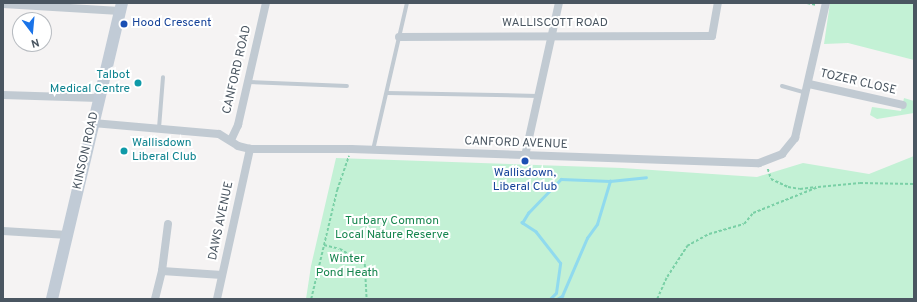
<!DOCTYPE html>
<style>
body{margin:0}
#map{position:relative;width:917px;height:302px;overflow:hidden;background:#f5f3f3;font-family:Overpass,sans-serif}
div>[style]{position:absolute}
.green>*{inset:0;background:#c3f1d5}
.stream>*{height:2.5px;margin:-1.25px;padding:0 1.25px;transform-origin:1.25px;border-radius:1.25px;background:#90daee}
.path>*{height:1.5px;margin-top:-0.75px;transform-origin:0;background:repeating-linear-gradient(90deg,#7ad0a6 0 3px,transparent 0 5px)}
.lane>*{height:4px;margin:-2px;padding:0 2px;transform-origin:2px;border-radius:2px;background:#c1cad2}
.street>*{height:8px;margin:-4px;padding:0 4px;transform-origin:4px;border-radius:4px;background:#c1cad2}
.secondary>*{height:12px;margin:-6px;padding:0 6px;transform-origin:6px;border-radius:6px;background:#c1cbd6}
.dots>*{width:11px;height:11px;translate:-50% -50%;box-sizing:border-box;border:2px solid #fff;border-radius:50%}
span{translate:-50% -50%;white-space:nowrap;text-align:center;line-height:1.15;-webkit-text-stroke:4px #fff;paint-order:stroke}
.transit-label{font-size:12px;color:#164399}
.left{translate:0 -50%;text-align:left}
.street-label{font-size:12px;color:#4a5661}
.culture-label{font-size:12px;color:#0d838f}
.right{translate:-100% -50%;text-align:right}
.park-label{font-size:12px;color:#17864f}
.frame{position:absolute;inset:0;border:4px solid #4a5661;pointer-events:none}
.north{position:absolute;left:12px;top:12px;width:40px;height:40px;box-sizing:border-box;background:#fff;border:1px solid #b7bbc0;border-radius:50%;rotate:164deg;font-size:11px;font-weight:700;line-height:16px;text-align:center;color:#4a5661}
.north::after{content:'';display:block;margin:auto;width:14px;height:18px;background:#1a73e8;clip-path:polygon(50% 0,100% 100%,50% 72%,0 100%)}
</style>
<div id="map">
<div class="green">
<i style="clip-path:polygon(830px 3px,914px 3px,914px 60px,848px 43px,824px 44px)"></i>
<i style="clip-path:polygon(904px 98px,914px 101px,914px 113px,877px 119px,870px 115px,872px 107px,901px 111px)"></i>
<i style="clip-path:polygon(914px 156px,914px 299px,306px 299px,311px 266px,336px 158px,622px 168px,757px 177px,803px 163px,869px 174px)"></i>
</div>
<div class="stream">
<i style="left:550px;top:299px;width:8px;rotate:-45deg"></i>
<i style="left:556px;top:293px;width:30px;rotate:-82deg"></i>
<i style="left:560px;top:263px;width:39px;rotate:-128deg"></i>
<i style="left:536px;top:232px;width:17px;rotate:-147deg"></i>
<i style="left:522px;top:223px;width:12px;rotate:-59deg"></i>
<i style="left:528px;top:213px;width:47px;rotate:-45.9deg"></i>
<i style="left:561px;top:179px;width:49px;rotate:2.3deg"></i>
<i style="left:610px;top:181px;width:36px;rotate:-6deg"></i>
<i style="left:557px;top:299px;width:6px;rotate:-31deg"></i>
<i style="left:562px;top:296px;width:63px;rotate:-66.7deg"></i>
<i style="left:587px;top:238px;width:17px;rotate:-54deg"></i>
<i style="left:597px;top:224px;width:45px;rotate:-73.2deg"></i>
</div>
<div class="path">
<i style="left:807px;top:3px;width:10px;rotate:11deg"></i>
<i style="left:768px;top:169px;width:10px;rotate:73deg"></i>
<i style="left:771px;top:179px;width:19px;rotate:25deg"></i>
<i style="left:788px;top:187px;width:12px;rotate:9deg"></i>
<i style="left:800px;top:189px;width:16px;rotate:-7deg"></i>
<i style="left:324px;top:245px;width:16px;rotate:14deg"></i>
<i style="left:340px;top:249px;width:29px;rotate:31deg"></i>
<i style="left:365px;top:264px;width:35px;rotate:87deg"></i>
<i style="left:311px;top:299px;width:112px;rotate:-76.6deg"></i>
<i style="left:337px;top:190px;width:36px;rotate:-71deg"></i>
<i style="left:657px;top:299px;width:24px;rotate:-66deg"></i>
<i style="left:667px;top:277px;width:37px;rotate:-57deg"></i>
<i style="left:687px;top:246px;width:25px;rotate:-29deg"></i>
<i style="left:709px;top:234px;width:36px;rotate:-16deg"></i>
<i style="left:744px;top:224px;width:14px;rotate:-51deg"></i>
<i style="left:753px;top:213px;width:70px;rotate:-21.8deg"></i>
<i style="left:818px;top:187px;width:42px;rotate:-5.4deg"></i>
<i style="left:860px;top:183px;width:54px;rotate:1.1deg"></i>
</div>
<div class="lane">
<i style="left:248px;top:82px;width:99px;rotate:2.3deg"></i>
<i style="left:782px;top:86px;width:25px;rotate:16deg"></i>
<i style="left:387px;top:93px;width:151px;rotate:1.1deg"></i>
<i style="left:159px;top:128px;width:51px;rotate:-85.5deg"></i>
<i style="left:373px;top:150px;width:151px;rotate:-77deg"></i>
</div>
<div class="street">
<i style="left:3px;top:4px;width:117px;rotate:3.4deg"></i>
<i style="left:399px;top:37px;width:313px;rotate:-0.2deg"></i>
<i style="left:712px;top:36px;width:34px;rotate:-80deg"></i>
<i style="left:809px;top:84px;width:96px;rotate:12.6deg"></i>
<i style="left:3px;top:95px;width:96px;rotate:1.8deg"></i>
<i style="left:93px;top:123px;width:126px;rotate:5deg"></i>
<i style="left:219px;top:134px;width:22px;rotate:32deg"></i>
<i style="left:238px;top:146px;width:12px;rotate:14deg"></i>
<i style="left:250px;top:149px;width:101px"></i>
<i style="left:351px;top:149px;width:408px;rotate:2deg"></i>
<i style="left:759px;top:163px;width:25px;rotate:-21deg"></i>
<i style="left:782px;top:154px;width:21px;rotate:-51deg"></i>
<i style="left:795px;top:138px;width:139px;rotate:-77.1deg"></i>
<i style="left:231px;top:140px;width:17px;rotate:-65deg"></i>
<i style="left:238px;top:125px;width:125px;rotate:-77.1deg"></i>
<i style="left:525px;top:156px;width:157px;rotate:-77.5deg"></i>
<i style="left:168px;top:224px;width:47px;rotate:97.3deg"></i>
<i style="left:162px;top:271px;width:60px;rotate:3.8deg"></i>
<i style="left:3px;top:231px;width:65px;rotate:3.5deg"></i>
<i style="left:155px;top:299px;width:29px;rotate:-76deg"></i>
<i style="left:217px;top:299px;width:154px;rotate:-77.6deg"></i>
</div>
<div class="secondary">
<i style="left:52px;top:299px;width:304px;rotate:-76.7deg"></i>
</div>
<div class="dots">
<i style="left:124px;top:24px;background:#1a4fb4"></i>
<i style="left:138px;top:83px;background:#0f9aa8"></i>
<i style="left:124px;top:151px;background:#0f9aa8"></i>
<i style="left:525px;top:161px;background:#1a4fb4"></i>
</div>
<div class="transit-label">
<span class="left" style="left:132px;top:24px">Hood Crescent</span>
<span style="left:525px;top:181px">Wallisdown,<br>Liberal Club</span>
</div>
<div class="street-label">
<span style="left:555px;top:24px">WALLISCOTT ROAD</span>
<span style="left:238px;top:70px;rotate:-77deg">CANFORD ROAD</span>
<span style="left:858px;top:83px;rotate:13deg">TOZER CLOSE</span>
<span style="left:516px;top:144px;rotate:2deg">CANFORD AVENUE</span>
<span style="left:87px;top:151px;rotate:-77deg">KINSON ROAD</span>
<span style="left:222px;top:221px;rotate:-78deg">DAWS AVENUE</span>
</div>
<div class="culture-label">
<span class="right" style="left:130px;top:83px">Talbot<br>Medical Centre</span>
<span class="left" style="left:132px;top:151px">Wallisdown<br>Liberal Club</span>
</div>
<div class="park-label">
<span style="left:392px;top:229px">Turbary Common<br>Local Nature Reserve</span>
<span style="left:347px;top:267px">Winter<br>Pond Heath</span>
</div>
<div class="frame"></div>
<div class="north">N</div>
</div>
